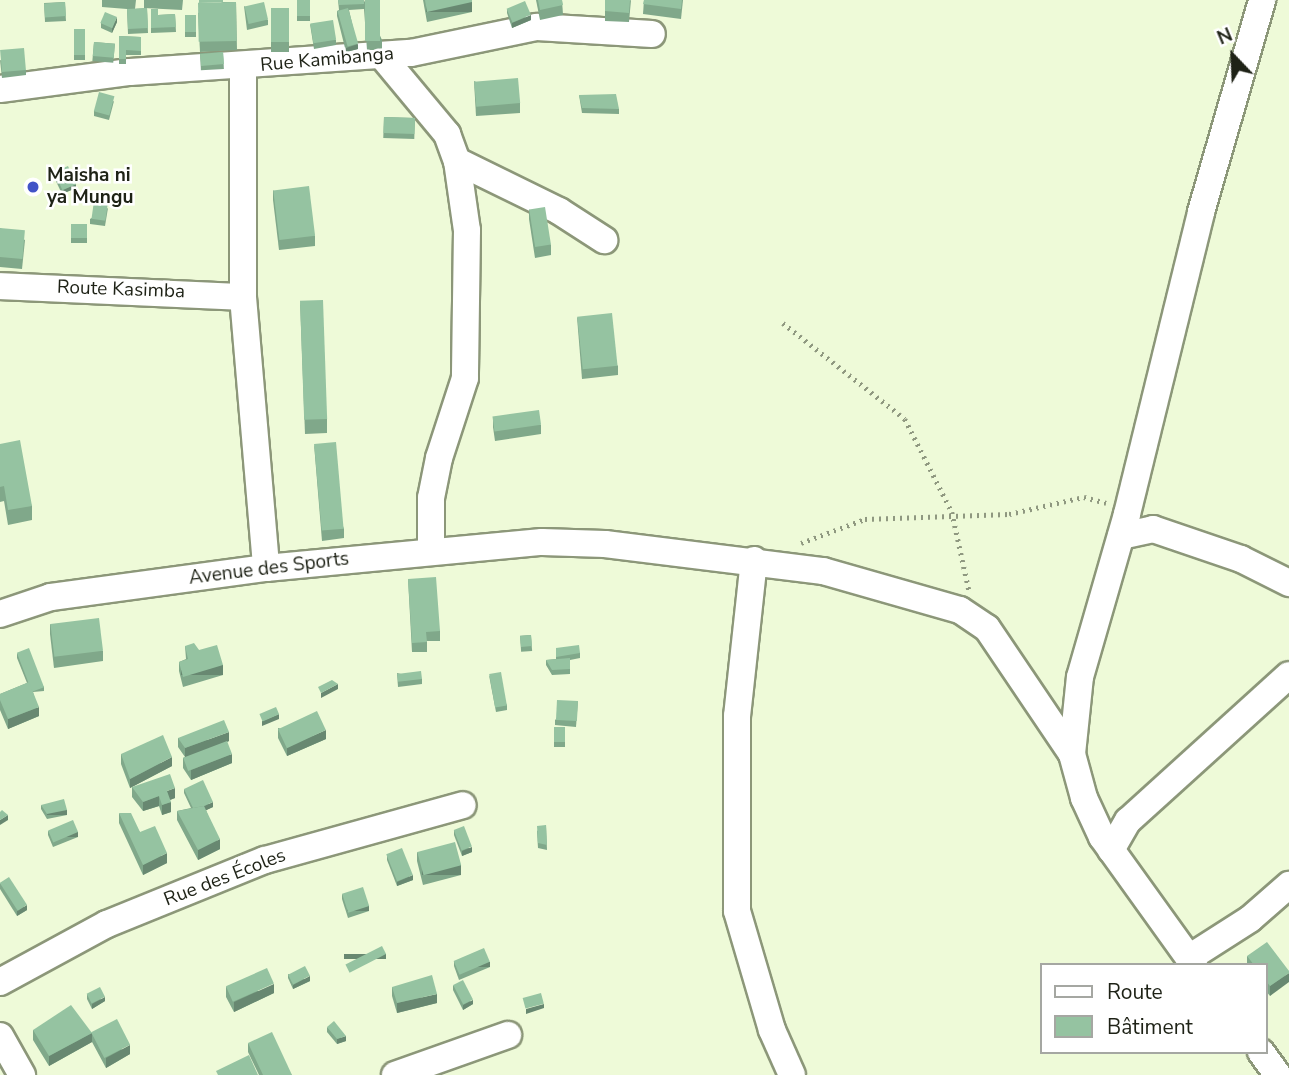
<!DOCTYPE html>
<meta charset="utf-8">
<style>
body{margin:0}
#map{position:relative;width:1289px;height:1075px;overflow:hidden;background:#eefad8;font-family:"Nunito Sans",sans-serif}
div>[style]{position:absolute}
.path>*{height:4.5px;margin-top:-2.25px;transform-origin:0;background:repeating-linear-gradient(90deg,#8f9880 0 2px,transparent 0 7px)}
.roads{filter:drop-shadow(2px 0 #8c9779) drop-shadow(-2px 0 #8c9779) drop-shadow(0 2px #8c9779) drop-shadow(0 -2px #8c9779)}
.street>*{height:26px;margin:-13px;padding:0 13px;transform-origin:13px;border-radius:13px;background:#fff}
.wall>*{inset:0;background:#80a88a;transform-origin:0 0}
.shaded-wall>*{inset:0;background:#688871;transform-origin:0 0}
.building>*{inset:0;background:#95c3a1;transform-origin:0 0}
.dots>*{width:19px;height:19px;translate:-50% -50%;box-sizing:border-box;border:4px solid #fff;border-radius:50%}
span{translate:-50% -50%;white-space:nowrap;text-align:center;line-height:1.15;-webkit-text-stroke:5px #fff;paint-order:stroke}
.street-label{font-size:19px;color:#1e2216}
.poi-label{font-size:19px;color:#1e2216;font-weight:700}
.left{translate:0 -50%;text-align:left}
.legend{position:absolute;left:1040px;top:963px;width:228px;height:91px;box-sizing:border-box;background:#fff;border:2px solid #a5a7a2;margin:0;padding:9px 12px;list-style:none;font-size:21px;color:#1e2216}
.legend li{display:flex;align-items:center;gap:14px;height:35px}
.legend b{width:35px;border:2px solid #a5a7a2}
.north{position:absolute;left:1198px;top:21px;width:70px;height:70px;-webkit-text-stroke:5px #fff;paint-order:stroke;rotate:337deg;font-size:19px;font-weight:700;line-height:28px;text-align:center;color:#1e2216}
.north::after{content:'';display:block;margin:auto;width:24px;height:32px;background:#1e2216;clip-path:polygon(50% 0,100% 100%,50% 72%,0 100%)}
</style>
<div id="map">
<div class="path">
<i style="left:783px;top:323px;width:155px;rotate:38.2deg"></i>
<i style="left:905px;top:419px;width:104px;rotate:63.2deg"></i>
<i style="left:952px;top:512px;width:80px;rotate:77.7deg"></i>
<i style="left:801px;top:543px;width:68px;rotate:-20.6deg"></i>
<i style="left:865px;top:519px;width:144px;rotate:-2deg"></i>
<i style="left:1009px;top:514px;width:77px;rotate:-12.8deg"></i>
<i style="left:1084px;top:497px;width:23px;rotate:15deg"></i>
</div>
<div class="roads">
<div class="street">
<i style="left:382px;top:56px;width:102px;rotate:50.2deg"></i>
<i style="left:447px;top:134px;width:29px;rotate:70deg"></i>
<i style="left:457px;top:161px;width:70px;rotate:81.8deg"></i>
<i style="left:467px;top:230px;width:148px;rotate:90.8deg"></i>
<i style="left:465px;top:378px;width:84px;rotate:108deg"></i>
<i style="left:439px;top:458px;width:41px;rotate:101.3deg"></i>
<i style="left:431px;top:498px;width:54px;rotate:90deg"></i>
<i style="left:243px;top:68px;width:229px;rotate:90deg"></i>
<i style="left:243px;top:297px;width:272px;rotate:85.1deg"></i>
<i style="left:0;top:89px;width:131px;rotate:-7.5deg"></i>
<i style="left:130px;top:72px;width:282px;rotate:-3.9deg"></i>
<i style="left:411px;top:53px;width:129px;rotate:-11.7deg"></i>
<i style="left:537px;top:27px;width:115px;rotate:3.5deg"></i>
<i style="left:457px;top:161px;width:114px;rotate:26.1deg"></i>
<i style="left:559px;top:211px;width:54px;rotate:32.8deg"></i>
<i style="left:0;top:286px;width:243px;rotate:2.6deg"></i>
<i style="left:1121px;top:536px;width:33px;rotate:-12deg"></i>
<i style="left:1153px;top:529px;width:93px;rotate:18.8deg"></i>
<i style="left:1241px;top:559px;width:54px;rotate:26.6deg"></i>
<i style="left:754px;top:560px;width:157px;rotate:96.2deg"></i>
<i style="left:737px;top:716px;width:195px;rotate:90deg"></i>
<i style="left:737px;top:911px;width:124px;rotate:73.6deg"></i>
<i style="left:772px;top:1030px;width:49px;rotate:66deg"></i>
<i style="left:0;top:614px;width:54px;rotate:-18.4deg"></i>
<i style="left:51px;top:597px;width:217px;rotate:-7.7deg"></i>
<i style="left:266px;top:568px;width:277px;rotate:-5.4deg"></i>
<i style="left:542px;top:542px;width:63px;rotate:1.8deg"></i>
<i style="left:605px;top:544px;width:220px;rotate:7.1deg"></i>
<i style="left:823px;top:571px;width:142px;rotate:15.9deg"></i>
<i style="left:960px;top:610px;width:32px;rotate:34deg"></i>
<i style="left:987px;top:628px;width:152px;rotate:56deg"></i>
<i style="left:1072px;top:754px;width:46px;rotate:74.7deg"></i>
<i style="left:1084px;top:798px;width:43px;rotate:65.2deg"></i>
<i style="left:1102px;top:837px;width:158px;rotate:54.3deg"></i>
<i style="left:1072px;top:754px;width:77px;rotate:-84.1deg"></i>
<i style="left:1080px;top:677px;width:170px;rotate:-73.9deg"></i>
<i style="left:1127px;top:514px;width:311px;rotate:-76.2deg"></i>
<i style="left:1201px;top:212px;width:221px;rotate:-73.9deg"></i>
<i style="left:1111px;top:850px;width:34px;rotate:-60deg"></i>
<i style="left:1128px;top:821px;width:217px;rotate:-42.2deg"></i>
<i style="left:1189px;top:958px;width:72px;rotate:-32.6deg"></i>
<i style="left:1250px;top:919px;width:52px;rotate:-41.1deg"></i>
<i style="left:0;top:982px;width:122px;rotate:-28.5deg"></i>
<i style="left:107px;top:924px;width:170px;rotate:-22.1deg"></i>
<i style="left:265px;top:860px;width:205px;rotate:-15.5deg"></i>
<i style="left:0;top:1036px;width:45px;rotate:60.6deg"></i>
<i style="left:1261px;top:1052px;width:29px;rotate:54deg"></i>
<i style="left:395px;top:1075px;width:120px;rotate:-19.5deg"></i>
</div>
</div>
<div class="wall">
<i style="clip-path:polygon(102px 0,136px 0,135px 9px,147px 8px,148px 33px,128px 34px,127px 9px,102px 7px)"></i>
<i style="clip-path:polygon(144px 0,183px 0,182px 10px,144px 8px)"></i>
<i style="left:297px;top:0;width:13px;height:21px"></i>
<i style="clip-path:polygon(338px 0,364px 0,382px 40px,382px 50px,367px 50px,364px 9px,349px 10px,358px 49px,346px 52px,337px 16px,337px 11px,339px 10px)"></i>
<i style="clip-path:polygon(423px 0,472px 0,472px 12px,427px 22px)"></i>
<i style="clip-path:polygon(536px 0,562px 0,563px 15px,540px 20px)"></i>
<i style="clip-path:polygon(631px 0,629px 22px,605px 21px,605px 11px)"></i>
<i style="clip-path:polygon(644px 0,683px 0,681px 19px,643px 14px)"></i>
<i style="left:65px;top:2px;width:19px;height:21px;rotate:87deg"></i>
<i style="clip-path:polygon(223px 2px,236px 2px,237px 50px,200px 52px,198px 13px)"></i>
<i style="clip-path:polygon(244px 6px,268px 20px,268px 25px,247px 30px)"></i>
<i style="left:271px;top:8px;width:18px;height:44px"></i>
<i style="clip-path:polygon(151px 9px,158px 15px,175px 14px,176px 32px,151px 33px)"></i>
<i style="clip-path:polygon(507px 9px,531px 20px,512px 28px,507px 13px)"></i>
<i style="left:185px;top:15px;width:11px;height:22px"></i>
<i style="clip-path:polygon(117px 22px,112px 33px,101px 28px,101px 23px)"></i>
<i style="clip-path:polygon(310px 24px,336px 40px,336px 45px,314px 49px)"></i>
<i style="left:74px;top:29px;width:11px;height:31px"></i>
<i style="clip-path:polygon(119px 36px,141px 37px,141px 55px,126px 55px,126px 64px,119px 64px)"></i>
<i style="left:94px;top:42px;width:21px;height:19px;rotate:5deg"></i>
<i style="left:223px;top:52px;width:17px;height:23px;rotate:87deg"></i>
<i style="clip-path:polygon(0 60px,26px 70px,26px 75px,2px 78px)"></i>
<i style="clip-path:polygon(474px 81px,520px 103px,520px 113px,476px 116px)"></i>
<i style="clip-path:polygon(579px 95px,619px 109px,619px 114px,582px 113px)"></i>
<i style="clip-path:polygon(114px 101px,109px 120px,94px 116px,94px 111px)"></i>
<i style="left:384px;top:117px;width:31px;height:21px;rotate:2deg"></i>
<i style="clip-path:polygon(54px 172px,76px 188px,62px 194px,54px 177px)"></i>
<i style="clip-path:polygon(273px 190px,315px 236px,315px 246px,279px 250px,273px 200px)"></i>
<i style="clip-path:polygon(108px 208px,105px 226px,90px 224px,90px 219px)"></i>
<i style="clip-path:polygon(529px 209px,551px 245px,551px 255px,535px 258px,529px 219px)"></i>
<i style="left:87px;top:224px;width:19px;height:16px;rotate:90deg"></i>
<i style="clip-path:polygon(0 228px,25px 240px,22px 269px,0 267px)"></i>
<i style="clip-path:polygon(300px 301px,327px 419px,327px 433px,305px 434px)"></i>
<i style="clip-path:polygon(577px 317px,618px 366px,618px 375px,582px 379px)"></i>
<i style="clip-path:polygon(493px 417px,541px 425px,541px 434px,495px 441px,493px 427px)"></i>
<i style="clip-path:polygon(0 444px,32px 506px,32px 520px,8px 525px,4px 501px,0 502px)"></i>
<i style="clip-path:polygon(314px 444px,344px 529px,344px 538px,322px 541px)"></i>
<i style="clip-path:polygon(408px 579px,440px 631px,440px 641px,427px 641px,427px 652px,412px 652px)"></i>
<i style="clip-path:polygon(50px 624px,103px 651px,103px 661px,54px 668px,50px 634px)"></i>
<i style="left:531px;top:635px;width:16px;height:11px;rotate:86deg"></i>
<i style="clip-path:polygon(185px 646px,199px 650px,223px 675px,183px 687px,179px 671px,179px 662px,186px 659px)"></i>
<i style="clip-path:polygon(556px 648px,580px 653px,580px 658px,570px 660px,570px 674px,552px 675px,546px 665px,546px 660px,556px 659px)"></i>
<i style="clip-path:polygon(17px 653px,44px 687px,44px 691px,33px 692px,39px 716px,8px 729px,0 710px,0 694px,27px 683px,17px 658px)"></i>
<i style="clip-path:polygon(397px 673px,422px 679px,422px 684px,398px 687px)"></i>
<i style="clip-path:polygon(489px 675px,507px 705px,507px 710px,496px 712px)"></i>
<i style="clip-path:polygon(578px 701px,576px 727px,555px 725px,555px 720px)"></i>
<i style="left:554px;top:727px;width:11px;height:20px"></i>
<i style="clip-path:polygon(278px 728px,326px 739px,287px 756px,278px 738px)"></i>
<i style="clip-path:polygon(178px 738px,229px 741px,227px 742px,232px 763px,191px 780px,183px 768px,183px 758px,185px 757px,178px 747px)"></i>
<i style="clip-path:polygon(121px 754px,172px 766px,130px 788px,121px 764px)"></i>
<i style="clip-path:polygon(132px 787px,175px 798px,170px 800px,171px 812px,162px 815px,159px 806px,143px 811px,132px 797px)"></i>
<i style="clip-path:polygon(184px 789px,213px 807px,206px 810px,220px 849px,198px 860px,177px 820px,177px 811px,191px 808px,184px 793px)"></i>
<i style="clip-path:polygon(41px 805px,67px 815px,47px 819px,41px 809px)"></i>
<i style="clip-path:polygon(119px 813px,140px 832px,167px 863px,143px 875px,119px 823px)"></i>
<i style="clip-path:polygon(546px 825px,547px 850px,538px 848px,537px 831px)"></i>
<i style="clip-path:polygon(454px 830px,472px 852px,462px 856px,454px 835px)"></i>
<i style="clip-path:polygon(48px 831px,78px 837px,53px 847px,48px 835px)"></i>
<i style="clip-path:polygon(417px 852px,461px 875px,423px 885px,417px 861px)"></i>
<i style="clip-path:polygon(387px 855px,413px 880px,397px 886px,387px 860px)"></i>
<i style="clip-path:polygon(0 883px,27px 910px,17px 916px,0 889px)"></i>
<i style="clip-path:polygon(342px 894px,369px 911px,348px 918px,342px 899px)"></i>
<i style="clip-path:polygon(1247px 956px,1289px 971px,1270px 996px,1266px 991px,1266px 965px,1247px 965px)"></i>
<i style="clip-path:polygon(454px 961px,490px 967px,459px 980px,454px 966px)"></i>
<i style="clip-path:polygon(288px 974px,310px 981px,293px 989px,288px 978px)"></i>
<i style="clip-path:polygon(453px 985px,473px 1004px,463px 1010px,453px 990px)"></i>
<i style="clip-path:polygon(226px 987px,274px 993px,234px 1012px,226px 997px)"></i>
<i style="clip-path:polygon(392px 987px,437px 1003px,397px 1013px,392px 996px)"></i>
<i style="clip-path:polygon(87px 994px,105px 1001px,92px 1009px,87px 999px)"></i>
<i style="clip-path:polygon(327px 1027px,346px 1041px,337px 1044px,327px 1032px)"></i>
<i style="clip-path:polygon(33px 1030px,92px 1033px,130px 1054px,106px 1068px,92px 1042px,49px 1066px,33px 1040px)"></i>
<i style="clip-path:polygon(248px 1043px,292px 1075px,259px 1075px,248px 1052px)"></i>
</div>
<div class="shaded-wall">
<i style="left:472px;top:2px;width:10px;height:46px;rotate:90deg"></i>
<i style="clip-path:polygon(531px 15px,531px 20px,512px 28px,512px 23px)"></i>
<i style="clip-path:polygon(117px 17px,117px 22px,112px 33px,112px 28px)"></i>
<i style="clip-path:polygon(358px 44px,358px 49px,346px 52px,346px 48px)"></i>
<i style="clip-path:polygon(76px 184px,76px 188px,62px 194px,62px 190px)"></i>
<i style="left:223px;top:665px;width:10px;height:42px;rotate:90deg"></i>
<i style="clip-path:polygon(338px 684px,338px 689px,321px 698px,321px 693px)"></i>
<i style="clip-path:polygon(39px 707px,39px 716px,8px 729px,8px 719px)"></i>
<i style="clip-path:polygon(279px 714px,279px 719px,262px 726px,262px 721px)"></i>
<i style="clip-path:polygon(326px 730px,326px 739px,287px 756px,287px 747px)"></i>
<i style="clip-path:polygon(229px 732px,229px 741px,185px 758px,185px 748px)"></i>
<i style="clip-path:polygon(232px 754px,232px 763px,191px 780px,191px 770px)"></i>
<i style="clip-path:polygon(172px 757px,172px 766px,130px 788px,130px 779px)"></i>
<i style="clip-path:polygon(175px 788px,175px 798px,167px 801px,167px 791px)"></i>
<i style="clip-path:polygon(159px 796px,159px 806px,143px 811px,143px 802px)"></i>
<i style="clip-path:polygon(171px 802px,171px 812px,162px 815px,162px 805px)"></i>
<i style="clip-path:polygon(213px 802px,213px 807px,194px 816px,194px 811px)"></i>
<i style="left:67px;top:810px;width:5px;height:20px;rotate:90deg"></i>
<i style="clip-path:polygon(8px 815px,8px 820px,0 825px,0 820px)"></i>
<i style="left:78px;top:832px;width:5px;height:27px;rotate:90deg"></i>
<i style="clip-path:polygon(220px 839px,220px 849px,198px 860px,198px 850px)"></i>
<i style="clip-path:polygon(472px 847px,472px 852px,462px 856px,462px 851px)"></i>
<i style="clip-path:polygon(167px 853px,167px 863px,143px 875px,143px 865px)"></i>
<i style="left:461px;top:865px;width:10px;height:39px;rotate:90deg"></i>
<i style="clip-path:polygon(413px 875px,413px 880px,397px 886px,397px 882px)"></i>
<i style="clip-path:polygon(27px 905px,27px 910px,17px 916px,17px 911px)"></i>
<i style="left:369px;top:906px;width:5px;height:22px;rotate:90deg"></i>
<i style="left:386px;top:954px;width:5px;height:42px;rotate:90deg"></i>
<i style="left:490px;top:962px;width:5px;height:34px;rotate:90deg"></i>
<i style="clip-path:polygon(1289px 973px,1289px 982px,1270px 996px,1270px 986px)"></i>
<i style="clip-path:polygon(310px 976px,310px 981px,293px 989px,293px 985px)"></i>
<i style="clip-path:polygon(274px 984px,274px 993px,234px 1012px,234px 1002px)"></i>
<i style="clip-path:polygon(437px 994px,437px 1003px,397px 1013px,397px 1003px)"></i>
<i style="clip-path:polygon(105px 997px,105px 1001px,92px 1009px,92px 1004px)"></i>
<i style="clip-path:polygon(473px 1000px,473px 1004px,463px 1010px,463px 1005px)"></i>
<i style="clip-path:polygon(544px 1004px,544px 1008px,526px 1014px,526px 1009px)"></i>
<i style="clip-path:polygon(92px 1033px,92px 1042px,49px 1066px,49px 1056px)"></i>
<i style="clip-path:polygon(346px 1036px,346px 1041px,337px 1044px,337px 1039px)"></i>
<i style="clip-path:polygon(130px 1045px,130px 1054px,106px 1068px,106px 1058px)"></i>
</div>
<div class="building">
<i style="clip-path:polygon(199px 0,223px 0,223px 2px,199px 3px)"></i>
<i style="left:297px;top:0;width:13px;height:16px"></i>
<i style="clip-path:polygon(338px 0,364px 0,364px 4px,339px 5px)"></i>
<i style="left:365px;top:0;width:15px;height:41px"></i>
<i style="clip-path:polygon(425px 0,472px 0,472px 2px,427px 12px)"></i>
<i style="clip-path:polygon(538px 0,562px 0,563px 5px,540px 10px)"></i>
<i style="clip-path:polygon(605px 0,630px 0,629px 13px,605px 11px)"></i>
<i style="clip-path:polygon(644px 0,682px 0,681px 9px,643px 4px)"></i>
<i style="left:525px;top:1px;width:15px;height:20px;rotate:67deg"></i>
<i style="left:65px;top:2px;width:14px;height:21px;rotate:86deg"></i>
<i style="left:236px;top:2px;width:39px;height:38px;rotate:89deg"></i>
<i style="left:264px;top:2px;width:18px;height:20px;rotate:77deg"></i>
<i style="left:147px;top:8px;width:20px;height:20px;rotate:87deg"></i>
<i style="left:271px;top:8px;width:18px;height:34px"></i>
<i style="left:348px;top:8px;width:37px;height:11px;rotate:74deg"></i>
<i style="clip-path:polygon(151px 9px,158px 9px,158px 15px,175px 14px,176px 27px,151px 28px)"></i>
<i style="left:105px;top:12px;width:13px;height:12px;rotate:23deg"></i>
<i style="left:185px;top:15px;width:11px;height:17px"></i>
<i style="left:333px;top:20px;width:20px;height:23px;rotate:81deg"></i>
<i style="left:74px;top:29px;width:11px;height:26px"></i>
<i style="clip-path:polygon(119px 36px,141px 37px,141px 51px,126px 50px,126px 59px,119px 59px)"></i>
<i style="left:94px;top:42px;width:21px;height:14px;rotate:5deg"></i>
<i style="left:24px;top:48px;width:22px;height:24px;rotate:85deg"></i>
<i style="left:223px;top:52px;width:12px;height:23px;rotate:85deg"></i>
<i style="left:518px;top:78px;width:25px;height:44px;rotate:85deg"></i>
<i style="left:99px;top:92px;width:16px;height:20px;rotate:15deg"></i>
<i style="clip-path:polygon(616px 94px,619px 109px,582px 108px,579px 95px)"></i>
<i style="left:384px;top:117px;width:31px;height:16px;rotate:2deg"></i>
<i style="left:68px;top:166px;width:20px;height:15px;rotate:66deg"></i>
<i style="left:309px;top:186px;width:50px;height:36px;rotate:83deg"></i>
<i style="left:94px;top:201px;width:14px;height:18px;rotate:8deg"></i>
<i style="left:545px;top:207px;width:38px;height:16px;rotate:81deg"></i>
<i style="left:87px;top:224px;width:14px;height:16px;rotate:90deg"></i>
<i style="left:0;top:228px;width:25px;height:29px;rotate:5deg"></i>
<i style="left:323px;top:300px;width:119px;height:23px;rotate:88deg"></i>
<i style="left:612px;top:313px;width:53px;height:35px;rotate:84deg"></i>
<i style="left:539px;top:410px;width:15px;height:47px;rotate:82deg"></i>
<i style="clip-path:polygon(20px 440px,32px 506px,8px 510px,4px 486px,0 487px,0 444px)"></i>
<i style="left:336px;top:442px;width:87px;height:22px;rotate:85deg"></i>
<i style="clip-path:polygon(436px 577px,440px 631px,426px 632px,427px 642px,412px 643px,408px 579px)"></i>
<i style="left:99px;top:618px;width:33px;height:49px;rotate:83deg"></i>
<i style="left:531px;top:635px;width:11px;height:11px;rotate:85deg"></i>
<i style="clip-path:polygon(194px 643px,199px 650px,217px 645px,223px 665px,183px 677px,179px 662px,188px 659px,185px 646px)"></i>
<i style="clip-path:polygon(579px 645px,580px 653px,556px 657px,556px 648px)"></i>
<i style="left:29px;top:648px;width:42px;height:13px;rotate:69deg"></i>
<i style="clip-path:polygon(570px 658px,570px 669px,552px 670px,546px 660px)"></i>
<i style="left:421px;top:671px;width:8px;height:24px;rotate:83deg"></i>
<i style="left:501px;top:672px;width:34px;height:12px;rotate:80deg"></i>
<i style="clip-path:polygon(332px 680px,338px 684px,321px 693px,318px 687px)"></i>
<i style="clip-path:polygon(29px 682px,39px 707px,8px 719px,0 700px,0 694px)"></i>
<i style="left:557px;top:700px;width:21px;height:20px;rotate:3deg"></i>
<i style="left:276px;top:707px;width:8px;height:18px;rotate:67deg"></i>
<i style="left:317px;top:711px;width:21px;height:43px;rotate:65deg"></i>
<i style="clip-path:polygon(224px 720px,229px 732px,185px 748px,178px 738px)"></i>
<i style="left:554px;top:727px;width:11px;height:15px"></i>
<i style="clip-path:polygon(163px 735px,172px 757px,130px 779px,121px 754px)"></i>
<i style="left:227px;top:741px;width:14px;height:47px;rotate:69deg"></i>
<i style="clip-path:polygon(170px 774px,175px 788px,167px 791px,171px 802px,162px 805px,159px 796px,143px 802px,132px 787px)"></i>
<i style="clip-path:polygon(203px 780px,213px 802px,204px 806px,193px 808px,184px 789px)"></i>
<i style="clip-path:polygon(64px 799px,67px 810px,47px 814px,41px 805px)"></i>
<i style="clip-path:polygon(204px 806px,220px 839px,198px 850px,177px 811px)"></i>
<i style="clip-path:polygon(2px 810px,8px 815px,0 820px,0 812px)"></i>
<i style="clip-path:polygon(119px 813px,131px 813px,140px 832px,155px 826px,167px 853px,143px 865px)"></i>
<i style="left:73px;top:820px;width:13px;height:27px;rotate:67deg"></i>
<i style="clip-path:polygon(546px 825px,547px 845px,538px 843px,537px 826px)"></i>
<i style="left:464px;top:826px;width:22px;height:11px;rotate:69deg"></i>
<i style="left:455px;top:842px;width:24px;height:39px;rotate:75deg"></i>
<i style="left:402px;top:848px;width:29px;height:17px;rotate:68deg"></i>
<i style="left:9px;top:877px;width:33px;height:11px;rotate:57deg"></i>
<i style="left:363px;top:887px;width:20px;height:22px;rotate:72deg"></i>
<i style="clip-path:polygon(1267px 942px,1289px 971px,1289px 973px,1270px 986px,1266px 981px,1266px 965px,1254px 965px,1247px 956px)"></i>
<i style="left:382px;top:946px;width:9px;height:41px;rotate:63deg"></i>
<i style="left:484px;top:948px;width:15px;height:33px;rotate:67deg"></i>
<i style="left:305px;top:966px;width:11px;height:19px;rotate:63deg"></i>
<i style="left:267px;top:968px;width:17px;height:45px;rotate:66deg"></i>
<i style="clip-path:polygon(432px 975px,437px 994px,397px 1003px,392px 987px)"></i>
<i style="left:463px;top:980px;width:22px;height:11px;rotate:63deg"></i>
<i style="left:100px;top:987px;width:11px;height:15px;rotate:63deg"></i>
<i style="left:541px;top:993px;width:11px;height:19px;rotate:75deg"></i>
<i style="clip-path:polygon(71px 1005px,92px 1033px,49px 1056px,33px 1030px)"></i>
<i style="left:117px;top:1019px;width:29px;height:29px;rotate:63deg"></i>
<i style="clip-path:polygon(334px 1021px,346px 1036px,337px 1039px,327px 1027px)"></i>
<i style="clip-path:polygon(272px 1032px,292px 1075px,263px 1075px,248px 1043px)"></i>
<i style="clip-path:polygon(249px 1055px,258px 1075px,218px 1075px,216px 1071px)"></i>
</div>
<div class="dots">
<i style="left:33px;top:187px;background:#4153c7"></i>
</div>
<div class="street-label">
<span style="left:327px;top:60px;rotate:-5deg">Rue Kamibanga</span>
<span style="left:121px;top:290px;rotate:2deg">Route Kasimba</span>
<span style="left:269px;top:569px;rotate:-7deg">Avenue des Sports</span>
<span style="left:225px;top:878px;rotate:-21deg">Rue des Écoles</span>
</div>
<div class="poi-label">
<span class="left" style="left:47px;top:187px">Maisha ni<br>ya Mungu</span>
</div>
<ul class="legend">
<li><b style="height:9px;background:#fff"></b>Route</li>
<li><b style="height:19px;background:#95c3a1"></b>Bâtiment</li>
</ul>
<div class="north">N</div>
</div>
